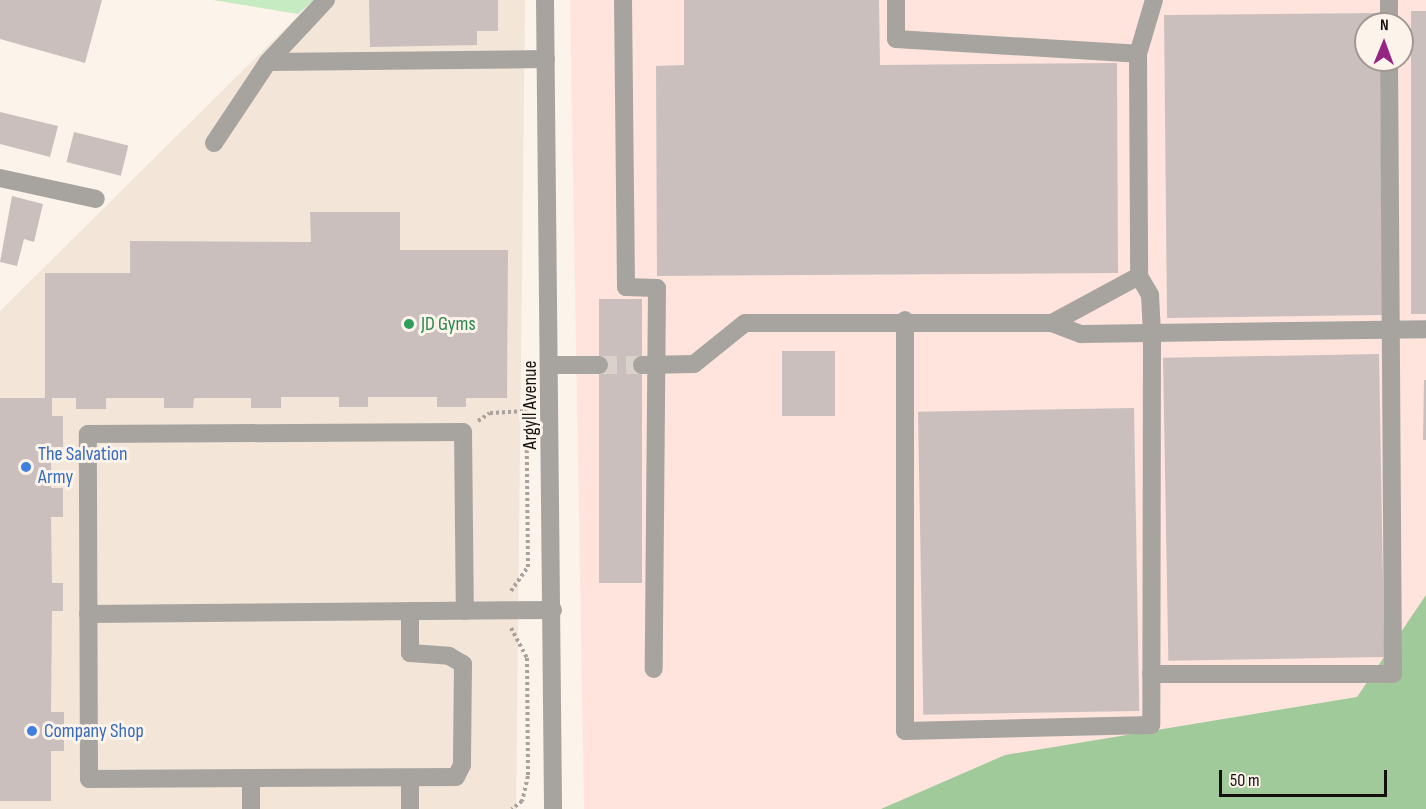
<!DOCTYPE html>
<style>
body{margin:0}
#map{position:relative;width:1426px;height:809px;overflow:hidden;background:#fcf3eb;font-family:"Sofia Sans Condensed",sans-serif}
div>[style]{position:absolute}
.built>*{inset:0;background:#f3e5d7}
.industrial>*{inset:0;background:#fee4dd}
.green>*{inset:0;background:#c6eac1}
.forest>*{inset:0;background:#a0ca9a}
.building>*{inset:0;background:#cbbfbe;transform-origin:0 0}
.minor-tunnel>*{height:18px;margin-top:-9px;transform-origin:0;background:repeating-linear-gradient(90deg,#d9d1ca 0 18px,transparent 0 27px)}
.path>*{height:4px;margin-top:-2px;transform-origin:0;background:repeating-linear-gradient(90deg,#a9a29c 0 3px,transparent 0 6px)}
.minor>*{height:18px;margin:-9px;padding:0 9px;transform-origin:9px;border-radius:9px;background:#a7a4a0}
.dots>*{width:16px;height:16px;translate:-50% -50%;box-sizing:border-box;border:3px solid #fcf3eb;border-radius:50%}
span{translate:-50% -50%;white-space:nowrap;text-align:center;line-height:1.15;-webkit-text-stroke:6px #fcf3eb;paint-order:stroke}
.leisure-label{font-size:20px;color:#27864d}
.left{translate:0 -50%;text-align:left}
.street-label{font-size:20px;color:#13100e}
.shop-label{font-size:20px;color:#366cbe}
.north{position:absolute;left:1354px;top:12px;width:60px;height:60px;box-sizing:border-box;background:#fcf3eb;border:2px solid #9f9893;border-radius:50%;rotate:1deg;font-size:16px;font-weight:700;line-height:24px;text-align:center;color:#13100e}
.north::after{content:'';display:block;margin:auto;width:21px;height:27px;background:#962482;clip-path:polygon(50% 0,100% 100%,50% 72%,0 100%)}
.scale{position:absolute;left:1219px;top:770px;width:168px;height:27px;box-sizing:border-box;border:3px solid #13100e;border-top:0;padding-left:8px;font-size:18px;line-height:21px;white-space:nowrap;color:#13100e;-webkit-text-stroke:4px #fcf3eb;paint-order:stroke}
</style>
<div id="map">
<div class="built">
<i style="clip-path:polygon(314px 0,525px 0,516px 809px,0 809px,0 311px)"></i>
</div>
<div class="industrial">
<i style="clip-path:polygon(evenodd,570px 0,1426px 0,1426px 637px,1368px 726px,928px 809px,584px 809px,570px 0,1366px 24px,1402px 24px,1402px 60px,1366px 60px,1366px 24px)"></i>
</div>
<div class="green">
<i style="clip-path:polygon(213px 0,314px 0,298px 14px)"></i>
</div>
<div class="forest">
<i style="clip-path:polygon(1426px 595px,1426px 809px,881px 809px,1005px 755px,1357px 697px)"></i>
</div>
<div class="building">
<i style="clip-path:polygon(0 0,102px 0,85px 63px,0 39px)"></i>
<i style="clip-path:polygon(369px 0,498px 0,498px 31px,477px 31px,477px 45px,370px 47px)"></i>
<i style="clip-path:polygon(684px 0,879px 0,880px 65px,1117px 63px,1118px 273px,657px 276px,656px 66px,684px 65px)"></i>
<i style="left:1411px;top:11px;width:15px;height:303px"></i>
<i style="clip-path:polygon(1380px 13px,1380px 24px,1366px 24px,1366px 60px,1380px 60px,1383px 315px,1167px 318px,1164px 15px)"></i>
<i style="clip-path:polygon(0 112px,58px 126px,50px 157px,0 144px)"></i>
<i style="left:74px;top:132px;width:56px;height:31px;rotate:14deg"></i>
<i style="clip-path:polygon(12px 196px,43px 204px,34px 242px,24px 239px,17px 266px,0 262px)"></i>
<i style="clip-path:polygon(310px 212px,400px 212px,400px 250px,508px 250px,507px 398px,466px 398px,466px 407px,437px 407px,437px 397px,368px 397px,368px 407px,339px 407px,339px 397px,281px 397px,281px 408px,251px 408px,251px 398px,194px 398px,193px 408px,164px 408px,164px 398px,106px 398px,106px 409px,76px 409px,76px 398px,52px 398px,52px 416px,63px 416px,63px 447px,51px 447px,51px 488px,63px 488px,63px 517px,51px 517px,52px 583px,63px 583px,63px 611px,52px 611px,51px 712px,64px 712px,64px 751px,51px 751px,51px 801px,0 801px,0 398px,45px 398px,45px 273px,130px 273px,130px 241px,311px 242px)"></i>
<i style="left:599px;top:299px;width:43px;height:284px"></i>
<i style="left:782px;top:351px;width:53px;height:65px"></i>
<i style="left:1379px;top:354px;width:303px;height:216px;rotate:89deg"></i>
<i style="clip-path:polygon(1424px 380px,1426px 380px,1426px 440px,1423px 440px)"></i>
<i style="left:1134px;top:408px;width:303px;height:216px;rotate:89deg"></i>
</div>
<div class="minor-tunnel">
<i style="left:599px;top:365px;width:43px"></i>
</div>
<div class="path">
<i style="left:478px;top:421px;width:14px;rotate:-34deg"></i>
<i style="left:490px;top:413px;width:36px;rotate:-3deg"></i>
<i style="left:511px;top:591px;width:29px;rotate:-55deg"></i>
<i style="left:528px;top:567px;width:188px;rotate:-90.6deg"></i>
<i style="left:511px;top:628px;width:34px;rotate:62deg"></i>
<i style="left:527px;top:658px;width:118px;rotate:89.5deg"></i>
<i style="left:528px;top:776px;width:26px;rotate:103deg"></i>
<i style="left:522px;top:801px;width:13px;rotate:141deg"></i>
</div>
<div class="minor">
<i style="left:545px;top:0;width:809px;rotate:89.43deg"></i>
<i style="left:623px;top:0;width:287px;rotate:89.4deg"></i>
<i style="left:626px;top:287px;width:31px;rotate:2deg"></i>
<i style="left:657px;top:288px;width:381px;rotate:90.5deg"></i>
<i style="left:896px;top:0;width:39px;rotate:90deg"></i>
<i style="left:896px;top:39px;width:242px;rotate:3.5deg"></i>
<i style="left:1138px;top:54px;width:222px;rotate:89.7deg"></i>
<i style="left:1139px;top:276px;width:22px;rotate:60deg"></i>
<i style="left:1150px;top:295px;width:36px;rotate:87deg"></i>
<i style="left:1152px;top:331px;width:394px;rotate:90.1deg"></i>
<i style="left:1151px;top:725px;width:246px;rotate:178.6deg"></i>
<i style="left:905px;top:731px;width:411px;rotate:-90deg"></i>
<i style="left:1389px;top:0;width:24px;rotate:90deg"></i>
<i style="left:1138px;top:54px;width:56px;rotate:-73.5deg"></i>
<i style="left:268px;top:62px;width:85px;rotate:-46.9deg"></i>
<i style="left:214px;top:143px;width:97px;rotate:-56.3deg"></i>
<i style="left:268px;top:62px;width:278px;rotate:-0.6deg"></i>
<i style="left:0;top:178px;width:98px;rotate:12.3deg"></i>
<i style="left:1052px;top:323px;width:99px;rotate:-28.4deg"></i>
<i style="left:552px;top:365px;width:47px"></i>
<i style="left:642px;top:365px;width:52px;rotate:-1.1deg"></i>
<i style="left:694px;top:364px;width:65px;rotate:-38.8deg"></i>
<i style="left:745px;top:323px;width:307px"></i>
<i style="left:1052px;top:323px;width:31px;rotate:21deg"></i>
<i style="left:1081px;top:334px;width:345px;rotate:-0.8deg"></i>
<i style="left:410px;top:611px;width:42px;rotate:90deg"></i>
<i style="left:410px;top:653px;width:39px;rotate:4deg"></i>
<i style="left:449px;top:656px;width:16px;rotate:30deg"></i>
<i style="left:463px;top:664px;width:101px;rotate:90.6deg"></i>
<i style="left:462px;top:765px;width:13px;rotate:117deg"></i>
<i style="left:456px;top:777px;width:367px;rotate:179.7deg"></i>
<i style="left:89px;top:779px;width:345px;rotate:-90.2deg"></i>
<i style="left:88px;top:434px;width:375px;rotate:-0.3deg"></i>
<i style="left:463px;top:432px;width:179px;rotate:89.4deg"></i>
<i style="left:88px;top:614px;width:465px;rotate:-0.5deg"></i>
<i style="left:1151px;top:674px;width:242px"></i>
<i style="left:1393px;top:674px;width:614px;rotate:-90.37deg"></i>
<i style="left:251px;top:780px;width:29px;rotate:90deg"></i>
<i style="left:410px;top:809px;width:28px;rotate:-90deg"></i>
</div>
<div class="dots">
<i style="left:409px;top:324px;background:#2e9e5b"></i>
<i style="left:26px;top:467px;background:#3f7fe0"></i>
<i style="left:32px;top:731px;background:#3f7fe0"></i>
</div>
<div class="leisure-label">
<span class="left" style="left:421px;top:324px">JD Gyms</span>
</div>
<div class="street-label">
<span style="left:530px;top:405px;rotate:-90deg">Argyll Avenue</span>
</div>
<div class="shop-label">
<span class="left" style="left:38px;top:466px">The Salvation<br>Army</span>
<span class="left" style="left:44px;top:731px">Company Shop</span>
</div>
<div class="north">N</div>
<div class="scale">50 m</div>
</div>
